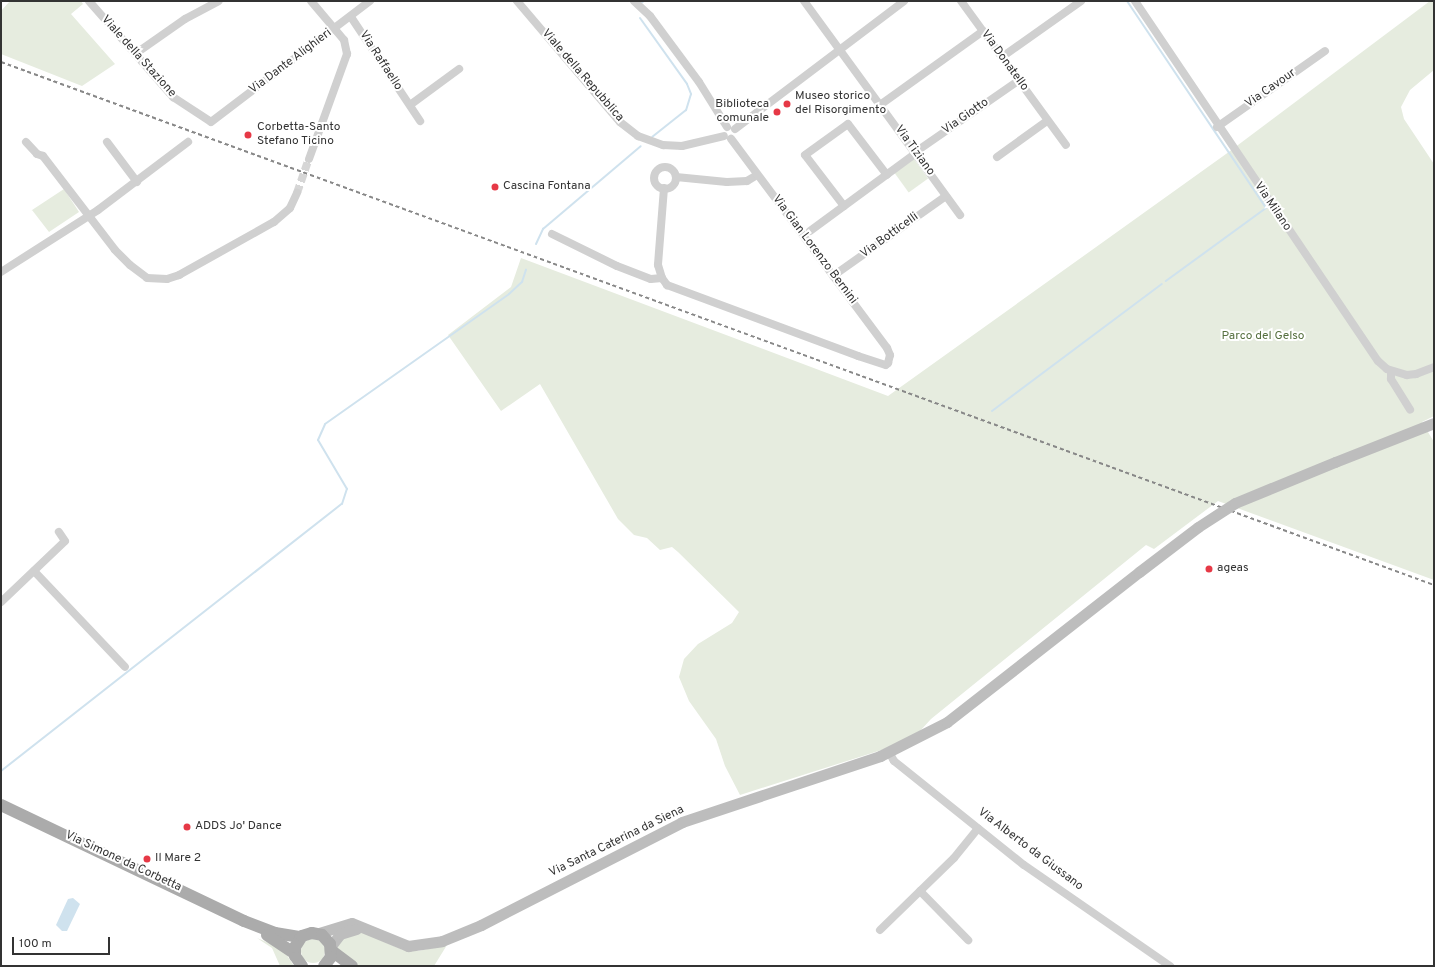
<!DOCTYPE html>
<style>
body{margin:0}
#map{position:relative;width:1435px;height:967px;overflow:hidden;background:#fff;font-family:Overpass,sans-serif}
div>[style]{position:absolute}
.green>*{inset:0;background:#e6ecdf;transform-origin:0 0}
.round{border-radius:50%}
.water>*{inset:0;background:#cfe2ee}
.stream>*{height:2px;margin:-1px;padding:0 1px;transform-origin:1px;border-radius:1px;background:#cfe2ee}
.street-tunnel>*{height:8px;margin-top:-4px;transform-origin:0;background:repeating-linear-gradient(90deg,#d6d6d6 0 8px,transparent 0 12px)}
.street>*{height:8px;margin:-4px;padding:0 4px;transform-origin:4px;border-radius:4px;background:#d0d0d0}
.street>.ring{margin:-4px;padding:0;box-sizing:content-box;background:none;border:8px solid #d0d0d0;border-radius:50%}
.secondary>*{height:11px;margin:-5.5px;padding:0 5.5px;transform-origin:5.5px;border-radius:5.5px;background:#bdbdbd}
.primary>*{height:12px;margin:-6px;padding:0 6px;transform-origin:6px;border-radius:6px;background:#ababab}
.rail>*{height:2px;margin-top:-1px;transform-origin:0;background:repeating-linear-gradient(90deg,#888 0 4px,transparent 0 7px)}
.secondary-bridge>*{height:11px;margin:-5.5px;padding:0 5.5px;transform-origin:5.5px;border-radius:5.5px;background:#bdbdbd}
.dots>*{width:11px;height:11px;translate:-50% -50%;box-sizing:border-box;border:2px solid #fff;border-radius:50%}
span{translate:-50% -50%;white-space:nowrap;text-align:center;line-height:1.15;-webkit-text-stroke:4px #fff;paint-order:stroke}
.street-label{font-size:12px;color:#333}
.poi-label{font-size:12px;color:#333}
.left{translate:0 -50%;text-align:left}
.right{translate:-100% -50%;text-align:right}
.park-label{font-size:12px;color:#56703f}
.frame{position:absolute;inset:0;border:2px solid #333;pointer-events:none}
.scale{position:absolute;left:12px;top:937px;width:98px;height:18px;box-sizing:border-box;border:2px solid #333;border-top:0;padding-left:5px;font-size:12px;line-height:14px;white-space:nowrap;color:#333;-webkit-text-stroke:3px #fff;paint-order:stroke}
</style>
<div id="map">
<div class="green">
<i style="clip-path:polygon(10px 1px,81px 1px,83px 4px,71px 14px,115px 64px,82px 86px,1px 54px,1px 11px)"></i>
<i style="clip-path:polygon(1430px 1px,1434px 1px,1434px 70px,1410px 90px,1401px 107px,1404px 119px,1434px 164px,1434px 416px,1422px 422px,1434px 442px,1434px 580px,1218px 501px,1154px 549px,1146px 545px,931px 719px,920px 731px,891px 747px,740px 795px,725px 766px,716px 739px,689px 701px,679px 677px,684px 659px,698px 644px,732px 623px,739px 612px,678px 552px,672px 547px,660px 550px,647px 538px,634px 535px,618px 519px,540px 384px,501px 411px,448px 335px,511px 287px,521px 258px,888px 396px,1226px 154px)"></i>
<i style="left:914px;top:159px;width:24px;height:24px;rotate:54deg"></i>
<i style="clip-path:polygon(64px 189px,79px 212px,49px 232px,32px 210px,29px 212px)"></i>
<i style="clip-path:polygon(362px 932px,403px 950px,418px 951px,447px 945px,434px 966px,360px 966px,341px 954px,336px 947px,340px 939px,353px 933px)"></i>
<i style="clip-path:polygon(257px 938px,283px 949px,294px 966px,280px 966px,272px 948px)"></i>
<i class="round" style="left:301px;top:939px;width:24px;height:24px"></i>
</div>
<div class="water">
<i style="clip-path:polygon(73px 898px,80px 904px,67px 931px,62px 931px,56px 925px,68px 899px)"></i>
</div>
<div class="stream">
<i style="left:1127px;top:1px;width:249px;rotate:56.1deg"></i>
<i style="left:1266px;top:208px;width:124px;rotate:143.9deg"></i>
<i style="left:642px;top:2px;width:2px;rotate:-27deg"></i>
<i style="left:640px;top:18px;width:81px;rotate:54.5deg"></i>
<i style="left:687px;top:84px;width:11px;rotate:68deg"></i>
<i style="left:691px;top:94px;width:17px;rotate:107deg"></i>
<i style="left:686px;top:110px;width:43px;rotate:141.5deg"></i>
<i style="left:536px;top:244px;width:17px;rotate:-65deg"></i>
<i style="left:543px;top:229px;width:128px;rotate:-40.3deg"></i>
<i style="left:992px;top:411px;width:212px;rotate:-36.8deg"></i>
<i style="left:1px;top:771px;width:433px;rotate:-38.1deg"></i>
<i style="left:342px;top:504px;width:16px;rotate:-72deg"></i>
<i style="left:347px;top:489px;width:57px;rotate:-120.6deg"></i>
<i style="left:318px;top:440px;width:17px;rotate:-66deg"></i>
<i style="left:325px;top:424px;width:225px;rotate:-35.2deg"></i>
<i style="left:509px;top:294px;width:18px;rotate:-43deg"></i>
<i style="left:522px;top:282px;width:13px;rotate:-72deg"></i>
</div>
<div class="street-tunnel">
<i style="left:297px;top:193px;width:36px;rotate:-71deg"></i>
</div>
<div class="street">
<i style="left:89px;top:1px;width:128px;rotate:48.8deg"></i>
<i style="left:173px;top:97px;width:45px;rotate:33.3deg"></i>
<i style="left:211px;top:122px;width:200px;rotate:-37.3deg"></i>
<i style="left:517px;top:1px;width:159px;rotate:49.6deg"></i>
<i style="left:620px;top:122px;width:23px;rotate:38deg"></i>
<i style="left:638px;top:136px;width:27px;rotate:20deg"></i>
<i style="left:663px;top:145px;width:19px;rotate:3deg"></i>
<i style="left:682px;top:146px;width:43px;rotate:-13.4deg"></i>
<i style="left:634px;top:1px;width:22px;rotate:43deg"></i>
<i style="left:650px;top:16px;width:82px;rotate:53.4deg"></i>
<i style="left:699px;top:82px;width:53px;rotate:58.1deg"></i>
<i style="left:804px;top:1px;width:265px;rotate:53.9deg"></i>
<i style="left:961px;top:1px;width:178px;rotate:53.9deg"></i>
<i style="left:1135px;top:1px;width:434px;rotate:56deg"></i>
<i style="left:1378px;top:361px;width:12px;rotate:42deg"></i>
<i style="left:1387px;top:369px;width:21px;rotate:17deg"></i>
<i style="left:1407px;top:375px;width:9px;rotate:-6deg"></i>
<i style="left:1416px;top:374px;width:19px;rotate:-21deg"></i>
<i style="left:351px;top:17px;width:125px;rotate:56.4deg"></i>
<i style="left:135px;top:54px;width:61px;rotate:-35deg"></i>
<i style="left:185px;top:19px;width:38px;rotate:-28deg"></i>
<i style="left:1002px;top:57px;width:97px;rotate:-35.3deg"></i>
<i style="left:410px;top:105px;width:61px;rotate:-36.3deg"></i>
<i style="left:880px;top:105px;width:127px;rotate:-35.7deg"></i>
<i style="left:1217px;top:127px;width:132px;rotate:-35.1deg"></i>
<i style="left:735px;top:129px;width:212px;rotate:-37.1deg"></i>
<i style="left:26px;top:142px;width:16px;rotate:47deg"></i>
<i style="left:37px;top:154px;width:6px;rotate:18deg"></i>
<i style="left:43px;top:156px;width:118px;rotate:52.5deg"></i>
<i style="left:115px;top:250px;width:21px;rotate:45deg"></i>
<i style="left:130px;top:265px;width:21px;rotate:37deg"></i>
<i style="left:147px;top:278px;width:20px;rotate:3deg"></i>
<i style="left:167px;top:279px;width:13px;rotate:-18deg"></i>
<i style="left:179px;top:275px;width:109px;rotate:-29.2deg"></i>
<i style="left:274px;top:222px;width:21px;rotate:-41deg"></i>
<i style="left:290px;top:208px;width:17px;rotate:-65deg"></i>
<i style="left:107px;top:142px;width:50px;rotate:53.1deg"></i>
<i style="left:914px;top:153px;width:126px;rotate:-34.7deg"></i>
<i style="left:997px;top:157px;width:62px;rotate:-35.8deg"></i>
<i style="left:309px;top:159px;width:112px;rotate:-70.1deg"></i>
<i style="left:347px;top:54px;width:14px;rotate:-102deg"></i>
<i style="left:344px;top:40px;width:51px;rotate:-130.2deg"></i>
<i class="ring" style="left:654px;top:167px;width:14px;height:14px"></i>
<i style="left:676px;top:177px;width:51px;rotate:5.6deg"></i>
<i style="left:727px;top:182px;width:20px;rotate:-3deg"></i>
<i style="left:747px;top:181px;width:12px;rotate:-31deg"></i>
<i style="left:664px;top:188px;width:77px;rotate:94.5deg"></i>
<i style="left:658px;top:265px;width:14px;rotate:73deg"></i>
<i style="left:662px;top:278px;width:9px;rotate:54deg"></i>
<i style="left:667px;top:285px;width:204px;rotate:20.4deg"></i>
<i style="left:858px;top:356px;width:29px;rotate:18deg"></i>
<i style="left:886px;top:365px;width:3px;rotate:-45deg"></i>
<i style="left:888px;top:363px;width:8px;rotate:-76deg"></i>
<i style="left:890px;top:355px;width:8px;rotate:-113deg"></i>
<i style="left:887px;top:348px;width:261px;rotate:-126.7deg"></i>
<i style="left:844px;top:206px;width:64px;rotate:-127.4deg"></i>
<i style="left:805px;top:155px;width:53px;rotate:-35.8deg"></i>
<i style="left:848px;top:124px;width:64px;rotate:52.6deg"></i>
<i style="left:810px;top:231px;width:130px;rotate:-36.3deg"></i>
<i style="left:552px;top:234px;width:72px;rotate:26.2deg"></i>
<i style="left:617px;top:266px;width:36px;rotate:21deg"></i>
<i style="left:651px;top:279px;width:11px;rotate:-5deg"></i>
<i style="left:1px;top:272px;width:115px;rotate:-32.6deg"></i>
<i style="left:98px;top:210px;width:113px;rotate:-37.1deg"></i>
<i style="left:833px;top:276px;width:138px;rotate:-35.3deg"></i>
<i style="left:1391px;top:371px;width:8px;rotate:90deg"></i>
<i style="left:1391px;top:379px;width:36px;rotate:58deg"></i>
<i style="left:34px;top:571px;width:132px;rotate:46.5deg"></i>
<i style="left:1px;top:602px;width:88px;rotate:-43.6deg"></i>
<i style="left:65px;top:541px;width:11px;rotate:-124deg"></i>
<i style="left:889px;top:752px;width:10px;rotate:61deg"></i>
<i style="left:894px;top:761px;width:166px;rotate:38.7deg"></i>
<i style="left:1024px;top:865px;width:178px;rotate:34.7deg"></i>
<i style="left:920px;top:891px;width:69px;rotate:45.6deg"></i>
<i style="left:880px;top:930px;width:103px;rotate:-44.2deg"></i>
<i style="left:954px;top:858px;width:38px;rotate:-51deg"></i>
</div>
<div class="secondary">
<i style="left:1335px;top:462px;width:106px;rotate:-21.5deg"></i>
<i style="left:319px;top:933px;width:34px;rotate:-17deg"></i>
<i style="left:352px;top:923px;width:61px;rotate:22.3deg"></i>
<i style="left:408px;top:946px;width:34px;rotate:-8deg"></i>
<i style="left:442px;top:941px;width:42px;rotate:-22.3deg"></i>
<i style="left:481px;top:925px;width:226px;rotate:-27.1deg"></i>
<i style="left:682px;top:822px;width:209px;rotate:-18.4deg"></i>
<i style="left:880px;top:756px;width:75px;rotate:-26.9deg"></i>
<i style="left:947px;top:722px;width:244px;rotate:-38deg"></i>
<i style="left:331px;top:946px;width:15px;rotate:-53deg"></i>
<i style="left:340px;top:934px;width:17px;rotate:-17deg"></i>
</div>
<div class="primary">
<i style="left:1px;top:805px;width:269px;rotate:25.5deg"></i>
<i style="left:244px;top:921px;width:33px;rotate:21deg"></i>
<i style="left:275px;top:933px;width:26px;rotate:9deg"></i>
<i style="left:267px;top:935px;width:32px;rotate:34deg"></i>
<i style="left:332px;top:951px;width:25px;rotate:37deg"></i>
<i style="left:302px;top:966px;width:12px;rotate:-125deg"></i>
<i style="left:295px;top:956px;width:9px;rotate:-90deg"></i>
<i style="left:295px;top:947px;width:13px;rotate:-58deg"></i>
<i style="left:302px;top:936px;width:10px;rotate:-17deg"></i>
<i style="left:312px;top:933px;width:10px;rotate:11deg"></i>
<i style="left:322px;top:935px;width:12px;rotate:48deg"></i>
<i style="left:330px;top:944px;width:13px;rotate:86deg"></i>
<i style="left:331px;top:957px;width:11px;rotate:128deg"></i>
</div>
<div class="rail">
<i style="left:1px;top:62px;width:1525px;rotate:20.05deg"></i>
</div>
<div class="secondary-bridge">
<i style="left:1139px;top:572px;width:74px;rotate:-37.3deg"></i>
<i style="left:1198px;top:527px;width:44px;rotate:-33deg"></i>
<i style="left:1235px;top:503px;width:108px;rotate:-22.3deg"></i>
</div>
<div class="dots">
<i style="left:787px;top:104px;background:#e63946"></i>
<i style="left:777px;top:112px;background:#e63946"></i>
<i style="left:248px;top:135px;background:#e63946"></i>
<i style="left:495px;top:187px;background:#e63946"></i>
<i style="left:1209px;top:569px;background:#e63946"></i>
<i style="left:187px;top:827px;background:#e63946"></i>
<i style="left:147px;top:859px;background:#e63946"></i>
</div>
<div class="street-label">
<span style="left:138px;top:57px;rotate:48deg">Viale della Stazione</span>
<span style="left:380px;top:61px;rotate:57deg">Via Raffaello</span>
<span style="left:1004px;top:61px;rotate:54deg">Via Donatello</span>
<span style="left:291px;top:62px;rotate:-37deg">Via Dante Alighieri</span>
<span style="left:582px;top:76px;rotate:49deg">Viale della Repubblica</span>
<span style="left:1271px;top:89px;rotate:-35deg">Via Cavour</span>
<span style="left:966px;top:117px;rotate:-35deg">Via Giotto</span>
<span style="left:914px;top:151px;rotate:54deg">Via Tiziano</span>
<span style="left:1272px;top:207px;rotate:56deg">Via Milano</span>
<span style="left:890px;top:236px;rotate:-36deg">Via Botticelli</span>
<span style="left:814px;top:250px;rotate:53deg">Via Gian Lorenzo Bernini</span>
<span style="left:617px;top:842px;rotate:-26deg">Via Santa Caterina da Siena</span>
<span style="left:1030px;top:850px;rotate:37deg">Via Alberto da Giussano</span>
<span style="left:123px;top:862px;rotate:25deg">Via Simone da Corbetta</span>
</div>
<div class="poi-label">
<span class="left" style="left:795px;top:104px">Museo storico<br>del Risorgimento</span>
<span class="right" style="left:769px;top:112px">Biblioteca<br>comunale</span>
<span class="left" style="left:257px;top:135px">Corbetta-Santo<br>Stefano Ticino</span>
<span class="left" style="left:503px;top:187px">Cascina Fontana</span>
<span class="left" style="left:1217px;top:569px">ageas</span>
<span class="left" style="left:195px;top:827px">ADDS Jo' Dance</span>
<span class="left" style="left:155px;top:859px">Il Mare 2</span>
</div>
<div class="park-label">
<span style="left:1263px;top:337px">Parco del Gelso</span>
</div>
<div class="frame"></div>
<div class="scale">100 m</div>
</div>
